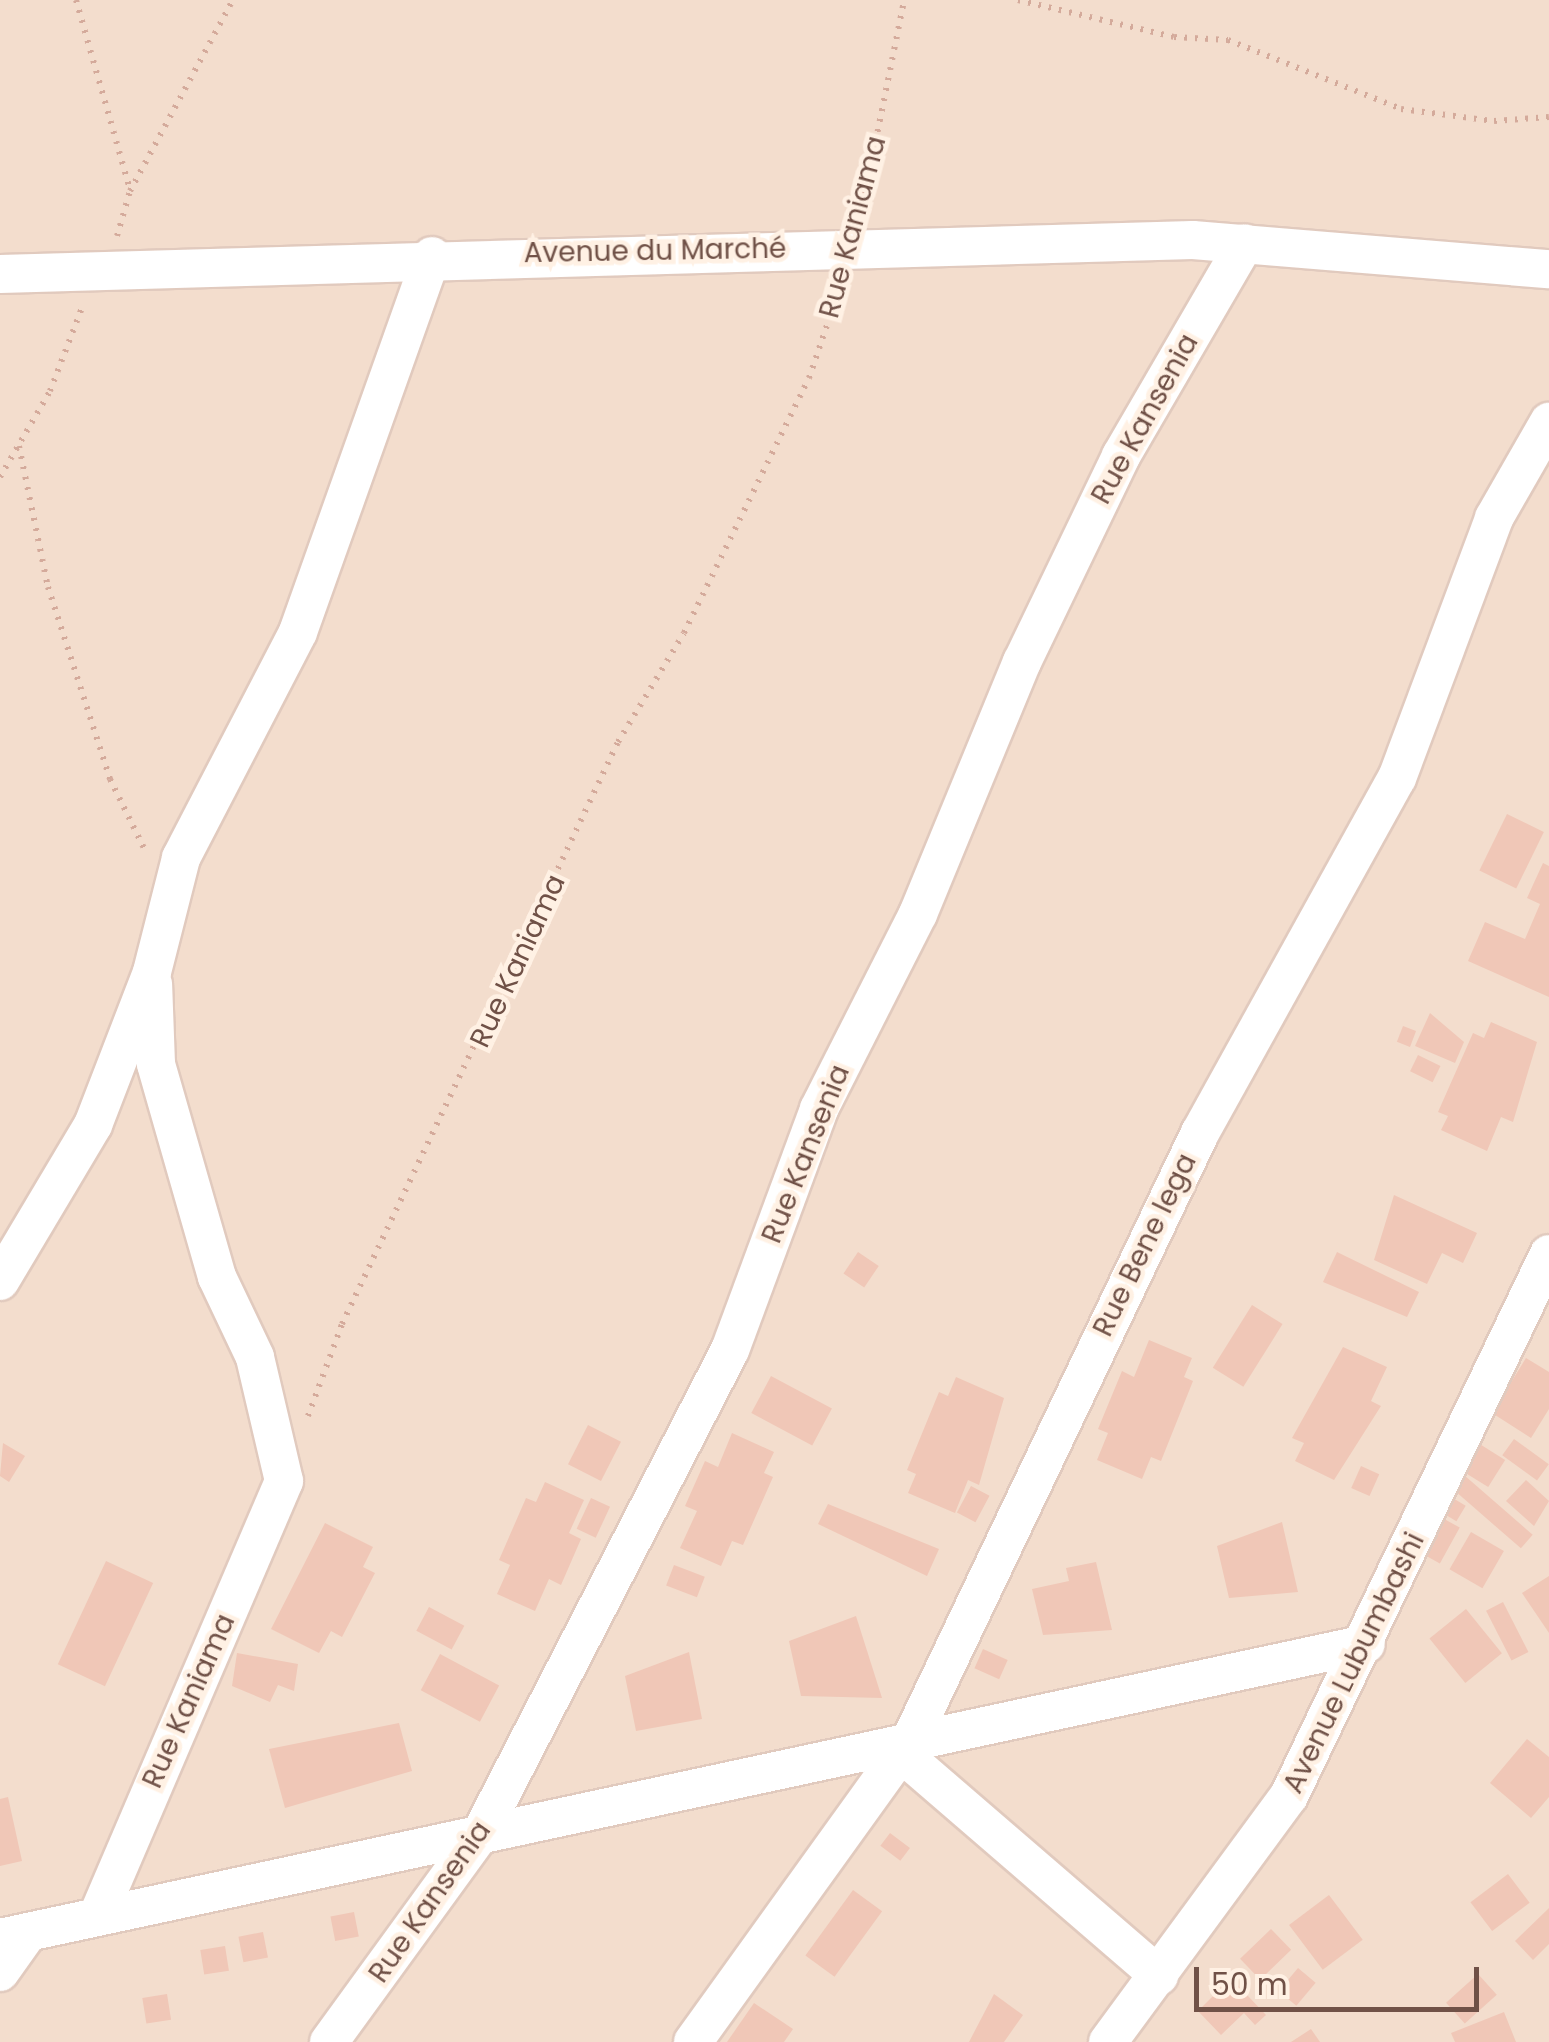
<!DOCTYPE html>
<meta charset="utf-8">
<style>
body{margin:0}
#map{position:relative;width:1549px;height:2042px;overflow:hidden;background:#fbedde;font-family:Poppins,sans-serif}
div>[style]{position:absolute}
.residential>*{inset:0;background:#f3ddcd;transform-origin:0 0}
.building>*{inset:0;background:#f0c7b7;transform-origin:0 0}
.path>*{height:6px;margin-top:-3px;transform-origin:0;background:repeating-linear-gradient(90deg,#d4aa9b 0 2.5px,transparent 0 10.5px)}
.roads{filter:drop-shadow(2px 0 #e1cabe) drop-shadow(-2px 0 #e1cabe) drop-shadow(0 2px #e1cabe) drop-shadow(0 -2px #e1cabe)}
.minor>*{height:38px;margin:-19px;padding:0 19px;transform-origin:19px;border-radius:19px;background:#fff}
span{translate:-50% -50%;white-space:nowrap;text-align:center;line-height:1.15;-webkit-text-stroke:9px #fff1e4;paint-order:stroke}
.street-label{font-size:28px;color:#705147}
.scale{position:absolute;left:1194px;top:1967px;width:285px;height:45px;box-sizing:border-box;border:5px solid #705147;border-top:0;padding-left:12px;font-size:30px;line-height:35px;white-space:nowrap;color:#705147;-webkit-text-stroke:8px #fff1e4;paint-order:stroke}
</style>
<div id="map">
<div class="residential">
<i style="left:0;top:0;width:1549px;height:2042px"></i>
</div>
<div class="building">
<i style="left:1507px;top:814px;width:41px;height:63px;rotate:26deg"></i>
<i style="clip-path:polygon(1543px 863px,1549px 866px,1549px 997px,1468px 961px,1485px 922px,1525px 939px,1540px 904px,1527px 898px)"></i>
<i style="clip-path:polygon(1430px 1013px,1464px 1042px,1455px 1063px,1415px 1046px)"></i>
<i style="clip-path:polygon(1491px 1022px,1537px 1042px,1513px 1122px,1501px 1117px,1487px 1151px,1441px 1130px,1448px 1116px,1438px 1112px,1473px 1033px,1484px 1038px)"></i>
<i style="left:1403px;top:1026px;width:14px;height:17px;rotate:21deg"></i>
<i style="left:1418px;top:1055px;width:25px;height:18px;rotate:26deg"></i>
<i style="clip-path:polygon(1394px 1195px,1477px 1233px,1463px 1263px,1442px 1253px,1427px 1284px,1374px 1260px)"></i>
<i style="left:858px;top:1252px;width:25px;height:26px;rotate:34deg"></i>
<i style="clip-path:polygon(1337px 1252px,1419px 1292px,1407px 1317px,1323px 1282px)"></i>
<i style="left:1252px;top:1305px;width:36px;height:74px;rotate:32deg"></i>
<i style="clip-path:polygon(1149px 1340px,1192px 1358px,1184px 1377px,1193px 1381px,1161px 1461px,1151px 1457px,1142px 1479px,1097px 1460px,1108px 1433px,1098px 1429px,1122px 1371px,1134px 1377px)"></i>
<i style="clip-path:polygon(1343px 1347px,1387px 1367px,1371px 1401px,1381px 1406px,1334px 1480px,1295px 1461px,1304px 1443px,1292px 1438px)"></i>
<i style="clip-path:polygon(1526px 1358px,1549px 1372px,1549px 1409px,1531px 1438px,1492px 1413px)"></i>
<i style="left:771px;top:1376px;width:69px;height:42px;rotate:28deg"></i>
<i style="clip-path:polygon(956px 1377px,1004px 1398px,979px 1485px,968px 1480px,955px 1513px,908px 1493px,916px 1474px,907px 1470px,939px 1392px,948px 1396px)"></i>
<i style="left:588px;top:1425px;width:37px;height:44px;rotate:27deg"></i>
<i style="clip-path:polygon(732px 1433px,774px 1452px,764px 1473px,773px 1477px,743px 1545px,732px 1541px,721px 1566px,680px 1548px,697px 1511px,685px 1506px,705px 1461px,718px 1467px)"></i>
<i style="left:1514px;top:1439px;width:43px;height:20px;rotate:36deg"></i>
<i style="clip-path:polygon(3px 1443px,25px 1456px,9px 1482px,0 1476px)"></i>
<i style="left:1478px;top:1443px;width:32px;height:32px;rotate:32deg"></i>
<i style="left:1361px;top:1466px;width:20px;height:24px;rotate:24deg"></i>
<i style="left:1464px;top:1475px;width:91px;height:18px;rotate:41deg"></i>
<i style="clip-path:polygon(1526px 1480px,1549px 1501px,1534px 1526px,1506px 1501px)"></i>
<i style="clip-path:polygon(545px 1482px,584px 1500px,569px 1533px,581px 1539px,561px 1585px,549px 1579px,535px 1611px,497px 1594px,510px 1565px,499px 1560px,526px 1498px,536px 1502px)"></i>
<i style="left:971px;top:1486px;width:21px;height:30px;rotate:28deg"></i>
<i style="left:1446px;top:1494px;width:23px;height:18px;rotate:31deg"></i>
<i style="left:591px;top:1498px;width:21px;height:34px;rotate:25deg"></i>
<i style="clip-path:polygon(828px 1504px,939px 1549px,927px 1576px,818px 1524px)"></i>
<i style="left:1437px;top:1515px;width:26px;height:41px;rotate:29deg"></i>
<i style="clip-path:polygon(1282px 1522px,1298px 1592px,1229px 1598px,1217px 1546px)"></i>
<i style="clip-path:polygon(325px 1523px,373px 1547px,363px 1567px,375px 1573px,342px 1637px,331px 1631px,319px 1653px,271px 1629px)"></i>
<i style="left:1471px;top:1532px;width:38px;height:43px;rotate:30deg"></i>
<i style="left:106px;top:1561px;width:52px;height:114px;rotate:25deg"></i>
<i style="clip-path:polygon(1096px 1562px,1112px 1630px,1043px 1635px,1032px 1589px,1069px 1581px,1066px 1568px)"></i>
<i style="left:674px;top:1565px;width:33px;height:22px;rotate:21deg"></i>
<i style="clip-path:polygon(1549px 1576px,1549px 1633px,1522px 1593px)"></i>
<i style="left:1503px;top:1602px;width:56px;height:19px;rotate:63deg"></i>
<i style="left:429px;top:1607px;width:40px;height:27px;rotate:28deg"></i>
<i style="left:1466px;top:1609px;width:57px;height:47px;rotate:51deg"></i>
<i style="clip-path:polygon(856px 1616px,882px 1698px,801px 1696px,789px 1641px)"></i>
<i style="left:983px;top:1649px;width:27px;height:21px;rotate:24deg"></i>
<i style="clip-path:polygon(689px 1652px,702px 1719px,636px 1731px,625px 1676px)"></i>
<i style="clip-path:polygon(237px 1653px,298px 1664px,294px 1691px,278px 1685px,270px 1702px,232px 1686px)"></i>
<i style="left:440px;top:1654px;width:67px;height:41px;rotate:28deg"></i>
<i style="clip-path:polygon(399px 1723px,412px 1771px,285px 1808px,269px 1749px)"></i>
<i style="clip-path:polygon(1527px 1739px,1549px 1757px,1549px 1797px,1531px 1818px,1490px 1783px)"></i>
<i style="clip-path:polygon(8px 1797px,22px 1861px,0 1866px,0 1799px)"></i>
<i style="left:890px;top:1833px;width:25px;height:16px;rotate:37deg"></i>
<i style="left:1508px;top:1874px;width:36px;height:47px;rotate:53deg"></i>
<i style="left:853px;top:1890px;width:36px;height:81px;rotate:36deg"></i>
<i style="left:1329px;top:1895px;width:56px;height:50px;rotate:53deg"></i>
<i style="clip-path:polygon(1549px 1908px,1549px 1944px,1533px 1960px,1515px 1941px)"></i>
<i style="left:354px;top:1912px;width:25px;height:24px;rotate:79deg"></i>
<i style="left:1271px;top:1929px;width:29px;height:43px;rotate:46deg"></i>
<i style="left:263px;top:1932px;width:26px;height:25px;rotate:79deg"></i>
<i style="left:225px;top:1946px;width:25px;height:25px;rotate:81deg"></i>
<i style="left:1298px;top:1968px;width:23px;height:30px;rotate:40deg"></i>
<i style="left:1478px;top:1974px;width:28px;height:43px;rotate:48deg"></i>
<i style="clip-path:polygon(1231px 1978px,1266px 2015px,1255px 2025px,1244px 2013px,1221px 2035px,1198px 2011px)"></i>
<i style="left:167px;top:1994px;width:26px;height:25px;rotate:81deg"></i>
<i style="clip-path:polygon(994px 1994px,1023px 2015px,1004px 2042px,969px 2042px)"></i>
<i style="clip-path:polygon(754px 2003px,793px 2029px,784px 2042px,727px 2042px)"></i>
<i style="clip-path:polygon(1504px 2012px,1516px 2042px,1455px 2042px,1451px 2033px)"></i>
<i style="clip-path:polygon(1311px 2029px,1320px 2042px,1291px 2042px)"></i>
</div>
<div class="path">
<i style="left:76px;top:0;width:197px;rotate:74.1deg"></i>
<i style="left:1018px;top:0;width:160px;rotate:13.3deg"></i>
<i style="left:1174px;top:37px;width:54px;rotate:3.2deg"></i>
<i style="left:1228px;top:40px;width:186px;rotate:21.7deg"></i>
<i style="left:1401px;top:109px;width:94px;rotate:7.4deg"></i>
<i style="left:1494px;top:121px;width:55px;rotate:-4.2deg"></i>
<i style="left:861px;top:214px;width:218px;rotate:-78.6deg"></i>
<i style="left:117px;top:236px;width:47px;rotate:-73.9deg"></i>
<i style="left:130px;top:191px;width:217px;rotate:-61.7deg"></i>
<i style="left:19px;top:446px;width:144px;rotate:78.4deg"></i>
<i style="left:48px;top:587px;width:202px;rotate:72.1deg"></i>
<i style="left:110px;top:779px;width:77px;rotate:63.8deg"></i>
<i style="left:0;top:477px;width:99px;rotate:-59.8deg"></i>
<i style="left:50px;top:391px;width:92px;rotate:-69deg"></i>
<i style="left:308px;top:1416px;width:98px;rotate:-69.7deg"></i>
<i style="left:342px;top:1324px;width:644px;rotate:-64.63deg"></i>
<i style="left:618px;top:742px;width:127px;rotate:-58.8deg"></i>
<i style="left:684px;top:633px;width:284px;rotate:-63.9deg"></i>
<i style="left:809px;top:378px;width:99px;rotate:-71.2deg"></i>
</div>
<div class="roads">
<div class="minor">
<i style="left:0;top:274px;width:1193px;rotate:-1.63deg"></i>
<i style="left:1193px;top:240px;width:357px;rotate:4.7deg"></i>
<i style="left:0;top:1281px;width:182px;rotate:-59.2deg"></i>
<i style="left:93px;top:1125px;width:164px;rotate:-68.9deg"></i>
<i style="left:152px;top:972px;width:118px;rotate:-75.7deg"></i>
<i style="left:181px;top:858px;width:254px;rotate:-62.6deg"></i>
<i style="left:298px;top:632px;width:399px;rotate:-70.4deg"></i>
<i style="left:901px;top:1753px;width:341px;rotate:40.8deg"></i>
<i style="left:98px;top:1915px;width:472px;rotate:-66.8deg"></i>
<i style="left:284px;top:1481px;width:127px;rotate:-103.2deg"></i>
<i style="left:255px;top:1357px;width:89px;rotate:-115.4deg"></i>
<i style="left:217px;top:1277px;width:222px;rotate:-106deg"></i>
<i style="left:156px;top:1064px;width:80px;rotate:-92.1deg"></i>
<i style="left:0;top:1938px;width:1397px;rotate:-12.15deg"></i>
<i style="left:0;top:1972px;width:47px;rotate:-54.6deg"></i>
<i style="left:329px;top:2042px;width:258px;rotate:-54deg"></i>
<i style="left:481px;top:1833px;width:543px;rotate:-62.73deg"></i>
<i style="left:730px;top:1350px;width:257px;rotate:-69.7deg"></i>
<i style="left:819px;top:1109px;width:219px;rotate:-63.1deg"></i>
<i style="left:918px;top:914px;width:273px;rotate:-67.6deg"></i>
<i style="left:1022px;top:662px;width:229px;rotate:-64.3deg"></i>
<i style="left:1121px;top:456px;width:246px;rotate:-59.8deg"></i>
<i style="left:693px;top:2042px;width:375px;rotate:-54.3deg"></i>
<i style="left:912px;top:1737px;width:669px;rotate:-64.51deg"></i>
<i style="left:1200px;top:1133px;width:406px;rotate:-61deg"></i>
<i style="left:1397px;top:778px;width:278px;rotate:-69.5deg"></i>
<i style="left:1494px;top:518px;width:111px;rotate:-60.2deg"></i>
<i style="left:1108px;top:2042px;width:305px;rotate:-53.7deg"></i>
<i style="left:1289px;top:1796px;width:601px;rotate:-64.37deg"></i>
</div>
</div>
<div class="street-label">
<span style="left:853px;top:227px;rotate:-75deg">Rue Kaniama</span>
<span style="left:655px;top:251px;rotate:-1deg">Avenue du Marché</span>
<span style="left:1145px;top:419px;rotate:-61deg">Rue Kansenia</span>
<span style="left:518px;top:961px;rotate:-65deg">Rue Kaniama</span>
<span style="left:806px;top:1154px;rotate:-68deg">Rue Kansenia</span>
<span style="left:1145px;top:1245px;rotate:-64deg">Rue Bene lega</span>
<span style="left:1354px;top:1663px;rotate:-64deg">Avenue Lubumbashi</span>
<span style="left:189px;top:1701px;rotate:-66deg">Rue Kaniama</span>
<span style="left:430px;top:1902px;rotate:-55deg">Rue Kansenia</span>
</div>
<div class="scale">50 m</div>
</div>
